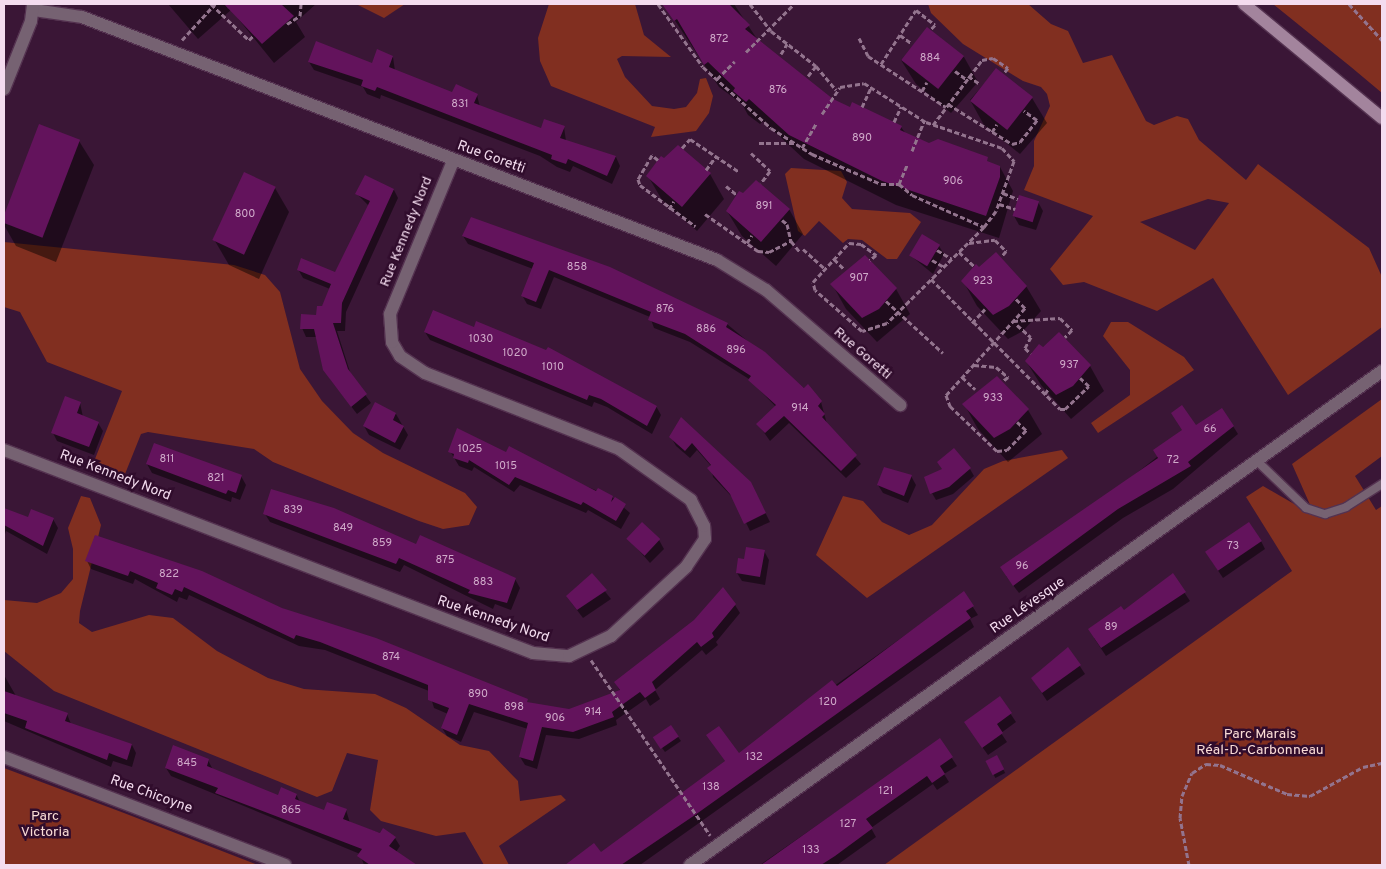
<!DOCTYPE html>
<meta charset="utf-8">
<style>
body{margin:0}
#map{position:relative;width:1386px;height:869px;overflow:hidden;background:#3a1636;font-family:Overpass,sans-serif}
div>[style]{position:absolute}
.green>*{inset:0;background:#812f20}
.shadow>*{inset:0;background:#0007;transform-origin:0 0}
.building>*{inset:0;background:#63135c;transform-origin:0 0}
.path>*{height:3px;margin-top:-1.5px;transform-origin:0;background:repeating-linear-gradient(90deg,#93748e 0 5px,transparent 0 7.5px)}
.roads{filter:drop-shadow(1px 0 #543250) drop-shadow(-1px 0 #543250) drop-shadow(0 1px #543250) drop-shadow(0 -1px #543250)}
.lane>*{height:8px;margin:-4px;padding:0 4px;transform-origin:4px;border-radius:4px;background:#766272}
.street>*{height:12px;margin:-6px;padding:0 6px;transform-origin:6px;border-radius:6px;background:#766272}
.secondary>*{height:12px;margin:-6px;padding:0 6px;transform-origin:6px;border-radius:6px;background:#a3849d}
span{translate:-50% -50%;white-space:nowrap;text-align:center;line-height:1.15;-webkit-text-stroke:5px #300c2c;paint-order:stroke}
.number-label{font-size:11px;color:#d0aaca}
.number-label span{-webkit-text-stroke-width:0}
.street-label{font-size:14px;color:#f4dcef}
.park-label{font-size:14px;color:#fadcd6}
.frame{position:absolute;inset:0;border:5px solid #f4dcef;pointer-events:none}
</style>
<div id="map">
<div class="green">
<i style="clip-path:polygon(356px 4px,405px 4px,384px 18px)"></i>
<i style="clip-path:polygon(549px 4px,635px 4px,644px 35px,671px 57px,622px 56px,617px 59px,625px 77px,652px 106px,674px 109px,686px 107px,697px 93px,700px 79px,706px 78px,713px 96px,709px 113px,696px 131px,651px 137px,655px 127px,551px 86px,540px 61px,538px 38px)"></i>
<i style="clip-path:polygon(evenodd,928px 4px,1028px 4px,1051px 24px,1068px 31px,1083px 63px,1112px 55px,1146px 121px,1154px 125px,1177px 116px,1188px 119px,1199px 140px,1246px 180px,1258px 164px,1369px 248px,1382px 277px,1382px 327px,1288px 395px,1213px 278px,1157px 311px,1084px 282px,1063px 285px,1050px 269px,1093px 216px,1024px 190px,1034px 166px,1034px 141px,1050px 106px,1047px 94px,1041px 87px,1023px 81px,963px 44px,931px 13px,928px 4px,1208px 199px,1229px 203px,1195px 250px,1140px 222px,1208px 199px)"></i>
<i style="clip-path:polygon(1273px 4px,1382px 4px,1382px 93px,1351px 67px)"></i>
<i style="clip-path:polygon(791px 168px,841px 171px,847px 182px,842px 198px,852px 209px,910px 213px,921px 222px,897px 259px,887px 259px,862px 240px,848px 239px,843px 243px,819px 221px,805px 236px,798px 231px,785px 174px)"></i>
<i style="clip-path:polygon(4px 242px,234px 265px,265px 275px,280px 292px,300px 369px,322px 401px,353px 433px,383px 453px,465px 493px,477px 507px,469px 525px,443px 529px,419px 521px,273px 462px,254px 449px,148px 432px,141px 434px,123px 479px,91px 469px,122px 391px,47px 362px,20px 312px,4px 307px)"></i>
<i style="clip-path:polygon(1111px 322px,1128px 322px,1184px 357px,1194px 370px,1098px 433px,1091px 423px,1130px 395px,1130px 370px,1103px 336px)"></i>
<i style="clip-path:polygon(1382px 399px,1382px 456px,1355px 476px,1376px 510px,1382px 506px,1382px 865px,884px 865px,1292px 571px,1246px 497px,1263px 486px,1315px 516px,1292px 464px)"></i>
<i style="clip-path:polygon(1062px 450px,1068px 458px,867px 598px,816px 555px,843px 496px,863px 501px,882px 522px,909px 535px,932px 525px,984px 469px,1003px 461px)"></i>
<i style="clip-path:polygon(81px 496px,90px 498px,101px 525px,80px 611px,79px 623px,92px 632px,149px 615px,173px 618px,217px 651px,268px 678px,304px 689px,375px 694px,406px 708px,460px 745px,489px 751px,518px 781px,520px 801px,561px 795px,566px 800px,499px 846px,509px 865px,484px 865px,465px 832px,436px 836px,381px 821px,370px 810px,378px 760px,347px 753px,332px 791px,317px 797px,54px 691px,4px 651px,4px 600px,37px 603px,61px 593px,73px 579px,73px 549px,68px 528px)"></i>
<i style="clip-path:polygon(4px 768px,124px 813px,258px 865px,4px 865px)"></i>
</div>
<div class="shadow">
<i style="clip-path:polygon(168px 4px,225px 4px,228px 9px,233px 4px,316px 4px,296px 22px,305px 37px,274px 63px,231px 10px,198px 39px)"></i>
<i style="clip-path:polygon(734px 4px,759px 42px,833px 101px,901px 127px,906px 134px,929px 145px,1000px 167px,1013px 191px,999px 238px,896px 205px,804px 159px,763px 121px,760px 124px,748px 115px,742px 104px,719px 87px,664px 4px)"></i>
<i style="clip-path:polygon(927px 29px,964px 57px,978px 82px,951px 113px,916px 84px,901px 60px)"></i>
<i style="clip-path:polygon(393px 57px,395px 71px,453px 94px,477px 95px,480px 107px,542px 130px,564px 127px,566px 141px,616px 157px,620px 166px,612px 184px,573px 166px,570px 172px,557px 167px,540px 156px,381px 95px,380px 99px,367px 94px,363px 87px,314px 70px,309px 62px,372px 65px)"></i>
<i style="clip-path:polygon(996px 70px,1032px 98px,1047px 123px,1020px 154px,984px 125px,970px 100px)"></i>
<i style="clip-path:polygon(40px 125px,79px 141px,94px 165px,56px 262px,16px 246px,4px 225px)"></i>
<i style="clip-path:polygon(710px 174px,724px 199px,697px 231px,662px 200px,648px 176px)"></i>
<i style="clip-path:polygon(275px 188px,289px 212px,259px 279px,229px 265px,215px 241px)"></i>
<i style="clip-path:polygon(394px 190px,398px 198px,346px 312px,345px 331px,337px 331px,351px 375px,371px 403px,357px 414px,330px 379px,317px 337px,306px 337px,302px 328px,318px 316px,330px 289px,303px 278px,298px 269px,335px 273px,369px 206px,357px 194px)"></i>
<i style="clip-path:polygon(1038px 202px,1043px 211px,1036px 230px,1019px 225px,1014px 216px)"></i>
<i style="clip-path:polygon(789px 209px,803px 234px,776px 266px,742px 236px,727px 211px)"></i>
<i style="clip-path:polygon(463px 236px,727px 324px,821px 402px,827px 424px,861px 464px,846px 478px,789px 423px,770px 441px,758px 424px,776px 407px,749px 379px,690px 342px,654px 328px,650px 317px,554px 277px,541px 309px,527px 304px,522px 295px,533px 269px,468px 244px)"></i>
<i style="clip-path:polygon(939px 246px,944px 254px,933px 274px,910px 255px)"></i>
<i style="clip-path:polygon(963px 281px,1026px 286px,1041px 311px,1023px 331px,1008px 339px,977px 306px)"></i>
<i style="clip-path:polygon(832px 284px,896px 289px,910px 314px,877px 342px,846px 309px)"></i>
<i style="clip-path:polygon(425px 332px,656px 406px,661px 415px,652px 434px,607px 407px,594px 402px,592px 407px,430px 340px)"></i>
<i style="clip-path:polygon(1059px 334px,1090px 366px,1104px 391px,1071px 419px,1041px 385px,1026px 361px)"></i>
<i style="clip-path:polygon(80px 403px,83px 417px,98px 423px,103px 431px,94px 455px,57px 441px,53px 433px)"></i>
<i style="clip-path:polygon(964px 404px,1028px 410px,1042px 434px,1008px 462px,978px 429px)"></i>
<i style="clip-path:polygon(396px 414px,408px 435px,400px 450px,369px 435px,364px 426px)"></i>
<i style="clip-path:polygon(681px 419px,755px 492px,770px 522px,750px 531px,735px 500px,713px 477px,711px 466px,697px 450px,690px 458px,676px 446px,671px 437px)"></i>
<i style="clip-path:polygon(1233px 426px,1238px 434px,1173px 489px,1123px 518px,1019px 593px,1006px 576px,1195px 427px)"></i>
<i style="clip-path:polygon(450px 451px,507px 453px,612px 497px,630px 513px,621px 529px,588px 510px,586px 513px,520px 485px,514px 492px,474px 467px,472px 471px,459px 466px)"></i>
<i style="clip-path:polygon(147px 464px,241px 476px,246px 485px,240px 500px,232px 497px,231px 502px,152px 473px)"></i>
<i style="clip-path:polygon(970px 469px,974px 476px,953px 494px,936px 500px,932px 493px)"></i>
<i style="clip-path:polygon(911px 476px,916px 485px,908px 503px,883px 493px,878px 485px)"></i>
<i style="clip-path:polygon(4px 509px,28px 519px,53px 519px,58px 528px,47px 554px,6px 531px,4px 537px)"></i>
<i style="clip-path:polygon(265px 514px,416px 546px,515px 579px,520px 588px,511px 610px,495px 604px,493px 609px,404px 565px,400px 572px,270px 522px)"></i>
<i style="clip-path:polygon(95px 536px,529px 704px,569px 710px,620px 691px,615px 682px,735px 605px,740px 613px,716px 642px,718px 645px,706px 655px,702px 650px,655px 690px,660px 699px,650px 706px,646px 699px,616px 720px,617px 725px,579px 739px,546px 735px,537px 769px,525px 765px,520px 757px,528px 729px,474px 712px,461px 742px,447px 736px,442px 728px,448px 714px,434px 708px,429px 691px,325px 650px,299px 646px,189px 595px,187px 600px,179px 597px,177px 602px,135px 579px,133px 584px,91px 569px,87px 561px)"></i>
<i style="clip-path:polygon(628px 538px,659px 540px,664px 549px,650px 563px)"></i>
<i style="clip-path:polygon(1261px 541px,1265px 549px,1223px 578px,1211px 560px)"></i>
<i style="clip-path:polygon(764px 551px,769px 560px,765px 585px,742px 581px,737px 573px,745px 560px)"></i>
<i style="clip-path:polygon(1172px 574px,1190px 601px,1106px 656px,1094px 638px)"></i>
<i style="clip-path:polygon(592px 575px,611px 599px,583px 618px,567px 597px)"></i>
<i style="clip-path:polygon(964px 593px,978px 615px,970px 619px,974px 627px,640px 865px,570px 865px,594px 844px,601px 853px,726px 762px,713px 744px,738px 755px)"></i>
<i style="clip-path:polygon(1068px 648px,1085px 674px,1047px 701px,1032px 678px)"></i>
<i style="clip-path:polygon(4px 675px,16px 696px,67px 714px,71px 724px,132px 745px,136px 753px,132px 767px,113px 761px,111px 767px,4px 721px)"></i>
<i style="clip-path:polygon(1000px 698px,1016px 722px,1001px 733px,1007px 742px,988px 755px,970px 730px)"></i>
<i style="clip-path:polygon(671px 727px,681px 741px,665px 752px,657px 741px)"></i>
<i style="clip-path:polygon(940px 740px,957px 766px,944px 774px,949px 782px,937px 790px,933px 784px,871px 828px,876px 837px,837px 865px,760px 865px)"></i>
<i style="left:997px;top:757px;width:18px;height:11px;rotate:63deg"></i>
<i style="clip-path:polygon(208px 760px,213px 770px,279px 797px,296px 794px,300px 802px,325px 812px,346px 810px,350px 823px,395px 838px,400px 846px,396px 852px,415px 865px,364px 865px,360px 854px,171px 776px,166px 768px)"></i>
</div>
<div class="building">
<i style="clip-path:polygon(224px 4px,281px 4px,294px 16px,262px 44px)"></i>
<i style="clip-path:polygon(662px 4px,729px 4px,750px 25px,745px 29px,833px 99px,850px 107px,852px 102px,894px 122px,902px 126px,900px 130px,929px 143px,938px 139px,988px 157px,987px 161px,1000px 166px,1000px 177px,986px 216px,882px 181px,789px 135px,749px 99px,746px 102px,733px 91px,735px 88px,708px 62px,704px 65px,677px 19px,674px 21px)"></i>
<i style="left:927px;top:27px;width:47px;height:42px;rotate:38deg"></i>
<i style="clip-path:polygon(316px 41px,372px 63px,377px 49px,393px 56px,389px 67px,452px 92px,456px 84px,478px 94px,474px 103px,541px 128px,544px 119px,565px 126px,560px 138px,616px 156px,607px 176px,568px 159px,566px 164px,551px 159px,552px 155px,534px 148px,377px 87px,375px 91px,361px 86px,363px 80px,308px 62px)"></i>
<i style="left:996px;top:68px;width:47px;height:42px;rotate:38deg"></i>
<i style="left:39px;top:124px;width:44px;height:105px;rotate:21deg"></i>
<i style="clip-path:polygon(678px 145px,711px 173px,682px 207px,646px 176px,661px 156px,664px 158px)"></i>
<i style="left:244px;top:172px;width:35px;height:75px;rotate:25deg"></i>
<i style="clip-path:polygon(365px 175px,394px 189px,342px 303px,341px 323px,333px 323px,348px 369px,367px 394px,351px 407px,323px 370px,314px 329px,300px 329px,301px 314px,316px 315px,317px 306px,322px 306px,331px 284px,297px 270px,301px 258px,335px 272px,370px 201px,355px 194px)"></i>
<i style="clip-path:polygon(756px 180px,790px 209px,761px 242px,726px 211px,739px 191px,743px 193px)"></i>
<i style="left:1019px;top:195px;width:21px;height:22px;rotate:17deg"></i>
<i style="clip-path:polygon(471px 217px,610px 267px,728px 323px,726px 327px,765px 352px,804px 388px,808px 384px,822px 401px,818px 406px,825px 414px,822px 417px,857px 455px,841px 471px,784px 416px,765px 433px,756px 424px,776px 405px,748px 380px,751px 376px,685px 334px,648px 320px,651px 312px,549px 270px,536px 302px,521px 296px,534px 263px,462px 236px)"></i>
<i style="left:922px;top:234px;width:21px;height:25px;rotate:31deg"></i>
<i style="clip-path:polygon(996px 252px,1027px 286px,1009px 306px,993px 315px,961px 281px,976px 264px,979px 267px)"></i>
<i style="clip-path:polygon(865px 255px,897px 288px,879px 309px,862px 318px,830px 284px)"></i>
<i style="clip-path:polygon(433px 310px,474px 327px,476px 321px,546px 350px,548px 347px,657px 406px,647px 426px,601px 399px,589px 395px,587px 400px,424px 332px)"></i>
<i style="clip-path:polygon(1059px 332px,1091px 365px,1073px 386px,1056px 395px,1025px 361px,1039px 344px,1043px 347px)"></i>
<i style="clip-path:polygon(997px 376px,1029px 409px,1010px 429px,994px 438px,962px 404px)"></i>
<i style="clip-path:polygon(65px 396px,81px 402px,77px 413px,99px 422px,89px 447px,51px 433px)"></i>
<i style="clip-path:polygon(375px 402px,396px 413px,393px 420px,404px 426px,395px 443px,363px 426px)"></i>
<i style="clip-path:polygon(1182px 405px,1196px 425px,1222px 408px,1234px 426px,1188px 462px,1191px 466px,1118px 509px,1013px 586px,1000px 567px,1158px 458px,1153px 450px,1182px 430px,1171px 413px)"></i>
<i style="clip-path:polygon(681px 417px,751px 482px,766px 513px,744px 524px,730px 494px,707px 468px,711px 465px,692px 443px,685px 451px,669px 437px)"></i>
<i style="clip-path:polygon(457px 428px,506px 452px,509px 446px,596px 491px,598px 488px,613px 496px,611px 502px,615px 497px,626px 504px,616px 521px,583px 502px,581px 505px,515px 477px,509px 485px,469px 460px,468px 463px,453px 458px,454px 454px,448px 452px)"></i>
<i style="clip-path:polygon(154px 443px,242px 475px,236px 493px,228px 490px,226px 494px,146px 464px)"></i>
<i style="clip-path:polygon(954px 448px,971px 468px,949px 487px,930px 494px,924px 477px,942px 469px,937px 462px)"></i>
<i style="clip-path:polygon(884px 467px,912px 475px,904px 496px,877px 485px)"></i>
<i style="clip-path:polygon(271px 489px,334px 508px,416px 544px,420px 535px,516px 578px,507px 603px,468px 593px,470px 590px,399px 558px,396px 564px,263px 514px)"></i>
<i style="clip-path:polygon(4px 508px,28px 517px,31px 509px,54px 518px,43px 546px,4px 525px)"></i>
<i style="left:642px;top:522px;width:25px;height:23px;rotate:43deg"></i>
<i style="left:1249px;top:522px;width:23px;height:53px;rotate:56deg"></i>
<i style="clip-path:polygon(95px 535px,202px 571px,282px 608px,376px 638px,528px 699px,527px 702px,569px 709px,620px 690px,614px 682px,694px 620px,723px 587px,736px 604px,712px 633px,714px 637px,701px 647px,697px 642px,652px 682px,656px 690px,645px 698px,640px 692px,612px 712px,614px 717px,573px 732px,542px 727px,533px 761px,519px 757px,528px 723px,469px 704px,457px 735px,441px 728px,449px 708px,428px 700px,428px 685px,320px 642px,296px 635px,294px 639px,184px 587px,182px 592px,175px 589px,172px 595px,156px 588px,158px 583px,130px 571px,128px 576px,85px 561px)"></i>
<i style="clip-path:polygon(746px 547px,765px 550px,760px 577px,736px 573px,738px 558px,744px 559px)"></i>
<i style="clip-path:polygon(592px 573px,607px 590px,577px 610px,566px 596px)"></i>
<i style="clip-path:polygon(1173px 573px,1186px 592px,1101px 648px,1088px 629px,1121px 606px,1124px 610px)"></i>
<i style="clip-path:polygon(964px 591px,974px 606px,966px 611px,971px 618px,695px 815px,621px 865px,565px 865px,594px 843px,601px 852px,725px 761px,706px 735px,719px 726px,739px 753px,832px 680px,837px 686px)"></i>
<i style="clip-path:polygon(1068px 647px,1081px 665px,1042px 693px,1031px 678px)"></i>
<i style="clip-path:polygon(4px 691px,68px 713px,65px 721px,132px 744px,127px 760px,109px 753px,107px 760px,25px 728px,27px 721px,4px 713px)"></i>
<i style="clip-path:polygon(1000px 696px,1012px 713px,997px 724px,1003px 733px,982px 748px,964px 722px)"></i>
<i style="left:671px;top:725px;width:14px;height:22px;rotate:56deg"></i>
<i style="clip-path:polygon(940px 738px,953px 757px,940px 766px,945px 774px,932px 783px,927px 776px,866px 819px,873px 828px,835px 856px,821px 865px,761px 865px)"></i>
<i style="clip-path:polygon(173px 745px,209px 759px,207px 766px,278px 795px,281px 787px,297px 794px,295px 799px,324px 810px,327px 802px,347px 809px,343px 819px,380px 833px,383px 828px,396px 837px,389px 846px,417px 865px,370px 865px,357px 856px,362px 849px,215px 793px,218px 788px,165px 768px)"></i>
<i style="left:997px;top:755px;width:16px;height:13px;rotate:63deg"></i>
</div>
<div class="path">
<i style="left:211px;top:4px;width:52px;rotate:43.5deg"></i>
<i style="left:249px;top:40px;width:6px;rotate:-45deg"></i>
<i style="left:658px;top:4px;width:77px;rotate:54.5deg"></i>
<i style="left:703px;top:67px;width:91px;rotate:41.9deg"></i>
<i style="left:771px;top:128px;width:49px;rotate:32.4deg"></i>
<i style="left:812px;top:154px;width:75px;rotate:23.5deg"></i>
<i style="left:881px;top:184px;width:18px"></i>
<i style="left:899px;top:184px;width:17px;rotate:40deg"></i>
<i style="left:912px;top:195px;width:79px;rotate:24deg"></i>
<i style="left:750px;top:4px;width:34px;rotate:52deg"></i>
<i style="left:771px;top:31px;width:57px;rotate:37.9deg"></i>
<i style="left:816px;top:66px;width:31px;rotate:50deg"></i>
<i style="left:1349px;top:4px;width:49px;rotate:47.5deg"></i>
<i style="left:287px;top:24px;width:15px;rotate:-32deg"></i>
<i style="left:300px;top:16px;width:12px;rotate:-85deg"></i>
<i style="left:900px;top:35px;width:14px;rotate:36deg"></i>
<i style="left:859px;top:38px;width:20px;rotate:63deg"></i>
<i style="left:868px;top:56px;width:93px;rotate:33.2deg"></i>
<i style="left:182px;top:40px;width:49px;rotate:-47.5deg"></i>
<i style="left:746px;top:52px;width:66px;rotate:-45deg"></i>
<i style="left:781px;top:54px;width:12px;rotate:-59deg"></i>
<i style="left:881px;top:64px;width:64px;rotate:-57.1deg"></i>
<i style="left:916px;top:10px;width:24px;rotate:38deg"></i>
<i style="left:935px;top:25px;width:6px;rotate:135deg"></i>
<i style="left:955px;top:71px;width:14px;rotate:36deg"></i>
<i style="left:808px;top:76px;width:13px;rotate:-51deg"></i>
<i style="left:968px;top:76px;width:14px;rotate:34deg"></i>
<i style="left:717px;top:79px;width:25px;rotate:-45deg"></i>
<i style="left:922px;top:91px;width:10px;rotate:-61deg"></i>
<i style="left:948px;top:104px;width:75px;rotate:32deg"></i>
<i style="left:1012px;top:144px;width:8px;rotate:-14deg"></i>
<i style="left:1020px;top:142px;width:28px;rotate:-52deg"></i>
<i style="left:1037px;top:120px;width:16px;rotate:-145deg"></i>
<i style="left:862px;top:107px;width:21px;rotate:-65deg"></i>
<i style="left:822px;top:114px;width:32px;rotate:-56deg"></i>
<i style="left:840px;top:87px;width:24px;rotate:-9deg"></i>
<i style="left:864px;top:83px;width:73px;rotate:32.2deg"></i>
<i style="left:926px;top:122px;width:80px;rotate:18.9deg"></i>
<i style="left:1002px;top:148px;width:18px;rotate:47deg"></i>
<i style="left:1014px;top:161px;width:53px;rotate:109.8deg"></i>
<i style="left:996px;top:211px;width:20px;rotate:127deg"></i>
<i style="left:984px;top:227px;width:136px;rotate:135.3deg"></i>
<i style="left:887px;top:323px;width:26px;rotate:162deg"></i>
<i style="left:862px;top:331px;width:62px;rotate:-138.9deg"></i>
<i style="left:815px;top:290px;width:8px;rotate:-104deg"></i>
<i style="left:813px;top:282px;width:53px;rotate:-47.3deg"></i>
<i style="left:849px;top:243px;width:12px;rotate:5deg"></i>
<i style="left:861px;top:244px;width:19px;rotate:36deg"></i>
<i style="left:876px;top:255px;width:8px;rotate:140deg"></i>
<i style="left:894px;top:122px;width:17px;rotate:-65deg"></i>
<i style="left:933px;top:125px;width:81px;rotate:-53deg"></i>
<i style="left:982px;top:60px;width:11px;rotate:-10deg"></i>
<i style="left:993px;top:58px;width:18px;rotate:34deg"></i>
<i style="left:1008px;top:68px;width:6px;rotate:129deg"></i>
<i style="left:992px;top:132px;width:9px;rotate:-58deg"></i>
<i style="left:759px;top:143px;width:35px"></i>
<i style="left:682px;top:148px;width:12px;rotate:-48deg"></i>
<i style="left:690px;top:139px;width:58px;rotate:33.7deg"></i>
<i style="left:802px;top:148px;width:28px;rotate:-60deg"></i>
<i style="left:912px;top:151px;width:32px;rotate:-68deg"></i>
<i style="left:751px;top:153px;width:26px;rotate:43deg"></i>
<i style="left:770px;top:171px;width:15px;rotate:127deg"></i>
<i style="left:658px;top:160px;width:8px;rotate:-140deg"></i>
<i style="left:652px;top:155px;width:28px;rotate:120deg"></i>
<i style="left:638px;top:179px;width:6px;rotate:72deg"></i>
<i style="left:640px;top:185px;width:69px;rotate:36.7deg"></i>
<i style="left:706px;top:170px;width:17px;rotate:-54deg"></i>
<i style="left:899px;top:184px;width:21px;rotate:-67deg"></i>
<i style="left:726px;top:186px;width:14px;rotate:39deg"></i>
<i style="left:1003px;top:193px;width:16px;rotate:22deg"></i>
<i style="left:999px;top:204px;width:17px;rotate:17deg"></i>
<i style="left:669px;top:209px;width:9px;rotate:-58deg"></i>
<i style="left:705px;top:214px;width:65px;rotate:34.9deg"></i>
<i style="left:758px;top:251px;width:11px;rotate:5deg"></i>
<i style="left:769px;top:252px;width:25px;rotate:-27deg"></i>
<i style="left:791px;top:241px;width:14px;rotate:51deg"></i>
<i style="left:782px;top:220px;width:6px;rotate:39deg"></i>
<i style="left:787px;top:224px;width:17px;rotate:77deg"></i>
<i style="left:747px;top:243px;width:9px;rotate:-58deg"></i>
<i style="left:969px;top:243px;width:26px;rotate:-7deg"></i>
<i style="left:995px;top:240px;width:16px;rotate:45deg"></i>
<i style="left:1006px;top:251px;width:6px;rotate:129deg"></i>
<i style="left:803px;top:249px;width:30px;rotate:42deg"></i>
<i style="left:937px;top:250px;width:17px;rotate:31deg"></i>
<i style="left:959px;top:252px;width:21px;rotate:43deg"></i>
<i style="left:834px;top:259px;width:14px;rotate:45deg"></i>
<i style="left:932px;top:260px;width:14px;rotate:30deg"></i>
<i style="left:931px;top:279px;width:183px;rotate:45.2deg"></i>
<i style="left:1060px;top:409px;width:5px"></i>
<i style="left:1065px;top:409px;width:33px;rotate:-44deg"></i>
<i style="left:1089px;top:386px;width:12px;rotate:-138deg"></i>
<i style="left:1016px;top:299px;width:13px;rotate:45deg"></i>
<i style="left:1025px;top:308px;width:118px;rotate:132.2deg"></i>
<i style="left:946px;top:395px;width:12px;rotate:70deg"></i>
<i style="left:950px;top:406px;width:65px;rotate:43.8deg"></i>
<i style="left:997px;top:451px;width:10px;rotate:-6deg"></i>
<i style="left:1007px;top:450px;width:28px;rotate:-46deg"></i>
<i style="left:1026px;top:430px;width:12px;rotate:-138deg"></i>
<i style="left:886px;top:301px;width:77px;rotate:42.4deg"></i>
<i style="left:1013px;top:321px;width:47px;rotate:-3.7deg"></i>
<i style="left:1060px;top:318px;width:17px;rotate:45deg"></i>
<i style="left:1072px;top:330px;width:10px;rotate:135deg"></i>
<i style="left:972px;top:323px;width:19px;rotate:-47deg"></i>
<i style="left:1017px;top:325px;width:18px;rotate:41deg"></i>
<i style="left:1031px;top:337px;width:13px;rotate:119deg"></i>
<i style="left:1025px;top:348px;width:8px;rotate:45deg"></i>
<i style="left:974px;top:365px;width:22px;rotate:5deg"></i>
<i style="left:996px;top:367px;width:16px;rotate:40deg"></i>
<i style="left:1008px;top:377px;width:6px;rotate:141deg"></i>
<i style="left:962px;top:377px;width:18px;rotate:43deg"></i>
<i style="left:1045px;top:394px;width:7px;rotate:-56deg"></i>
<i style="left:591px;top:660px;width:212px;rotate:55.8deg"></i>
<i style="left:1189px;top:865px;width:48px;rotate:-100.8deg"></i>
<i style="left:1180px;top:818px;width:22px;rotate:-85deg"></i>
<i style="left:1182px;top:796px;width:25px;rotate:-67deg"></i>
<i style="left:1192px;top:773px;width:17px;rotate:-33deg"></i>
<i style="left:1206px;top:764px;width:14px;rotate:4deg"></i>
<i style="left:1220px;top:765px;width:73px;rotate:23.4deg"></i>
<i style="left:1287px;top:794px;width:23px;rotate:5deg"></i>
<i style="left:1310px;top:796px;width:60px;rotate:-28.7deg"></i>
<i style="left:1363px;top:767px;width:19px;rotate:-12deg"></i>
</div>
<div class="roads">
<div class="lane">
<i style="left:1257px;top:461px;width:68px;rotate:43.8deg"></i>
<i style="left:1306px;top:508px;width:20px;rotate:18deg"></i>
<i style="left:1325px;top:514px;width:22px;rotate:-18deg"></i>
<i style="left:1346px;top:507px;width:43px;rotate:-32.6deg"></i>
</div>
<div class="street">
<i style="left:34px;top:10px;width:49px;rotate:8.3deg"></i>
<i style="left:82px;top:17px;width:680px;rotate:20.94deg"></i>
<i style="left:717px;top:260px;width:57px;rotate:31.5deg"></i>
<i style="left:766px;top:290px;width:177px;rotate:40.6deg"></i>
<i style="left:4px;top:89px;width:73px;rotate:-68.3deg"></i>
<i style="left:31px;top:21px;width:17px;rotate:-83deg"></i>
<i style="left:4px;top:450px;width:567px;rotate:20.99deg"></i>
<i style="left:533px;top:653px;width:36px;rotate:5deg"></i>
<i style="left:569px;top:656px;width:47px;rotate:-25.5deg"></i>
<i style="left:611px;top:636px;width:102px;rotate:-42.6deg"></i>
<i style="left:686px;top:567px;width:34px;rotate:-56deg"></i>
<i style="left:705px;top:539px;width:13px;rotate:-94deg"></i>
<i style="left:704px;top:526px;width:29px;rotate:-117deg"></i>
<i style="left:691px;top:500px;width:88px;rotate:-144.7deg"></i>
<i style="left:619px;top:449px;width:208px;rotate:-158.6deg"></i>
<i style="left:425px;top:373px;width:30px;rotate:-146deg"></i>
<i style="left:400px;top:356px;width:16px;rotate:-120deg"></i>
<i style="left:392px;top:342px;width:28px;rotate:-94deg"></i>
<i style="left:390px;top:314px;width:165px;rotate:-67.6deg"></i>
<i style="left:4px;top:757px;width:301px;rotate:21deg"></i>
<i style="left:690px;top:865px;width:850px;rotate:-35.52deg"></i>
</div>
<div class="secondary">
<i style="left:1244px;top:4px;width:179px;rotate:39.6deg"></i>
</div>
</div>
<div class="number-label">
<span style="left:719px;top:39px">872</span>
<span style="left:930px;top:58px">884</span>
<span style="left:778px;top:90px">876</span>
<span style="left:460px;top:104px">831</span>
<span style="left:862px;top:138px">890</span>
<span style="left:953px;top:181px">906</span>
<span style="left:764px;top:206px">891</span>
<span style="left:245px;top:214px">800</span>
<span style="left:577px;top:267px">858</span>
<span style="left:859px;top:278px">907</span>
<span style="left:983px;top:281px">923</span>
<span style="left:665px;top:309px">876</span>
<span style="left:706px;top:329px">886</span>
<span style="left:481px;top:339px">1030</span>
<span style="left:736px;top:350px">896</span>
<span style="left:515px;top:353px">1020</span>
<span style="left:1069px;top:365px">937</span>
<span style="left:553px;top:367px">1010</span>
<span style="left:993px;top:398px">933</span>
<span style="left:800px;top:408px">914</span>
<span style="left:1210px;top:429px">66</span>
<span style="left:470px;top:449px">1025</span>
<span style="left:167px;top:459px">811</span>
<span style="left:1173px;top:460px">72</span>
<span style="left:506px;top:466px">1015</span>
<span style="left:216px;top:478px">821</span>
<span style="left:293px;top:510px">839</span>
<span style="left:343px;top:528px">849</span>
<span style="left:382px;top:543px">859</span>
<span style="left:1233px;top:546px">73</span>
<span style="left:445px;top:560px">875</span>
<span style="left:1022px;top:566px">96</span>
<span style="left:169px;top:574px">822</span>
<span style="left:483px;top:582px">883</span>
<span style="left:1111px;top:627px">89</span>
<span style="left:391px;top:657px">874</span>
<span style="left:478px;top:694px">890</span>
<span style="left:828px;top:702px">120</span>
<span style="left:514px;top:707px">898</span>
<span style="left:593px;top:712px">914</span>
<span style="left:555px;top:718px">906</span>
<span style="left:754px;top:757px">132</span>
<span style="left:187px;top:763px">845</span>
<span style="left:711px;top:787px">138</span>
<span style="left:886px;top:791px">121</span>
<span style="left:291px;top:810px">865</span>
<span style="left:848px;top:824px">127</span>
<span style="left:811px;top:850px">133</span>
</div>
<div class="street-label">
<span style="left:491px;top:158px;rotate:20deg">Rue Goretti</span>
<span style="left:407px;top:232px;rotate:-68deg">Rue Kennedy Nord</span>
<span style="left:862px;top:354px;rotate:41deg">Rue Goretti</span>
<span style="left:115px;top:476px;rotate:21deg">Rue Kennedy Nord</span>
<span style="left:1028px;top:606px;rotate:-35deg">Rue Lévesque</span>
<span style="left:493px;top:620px;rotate:19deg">Rue Kennedy Nord</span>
<span style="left:151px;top:795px;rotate:20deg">Rue Chicoyne</span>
</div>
<div class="park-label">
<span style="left:1260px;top:743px">Parc Marais<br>Réal-D.-Carbonneau</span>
<span style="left:45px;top:825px">Parc<br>Victoria</span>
</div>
<div class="frame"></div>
</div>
